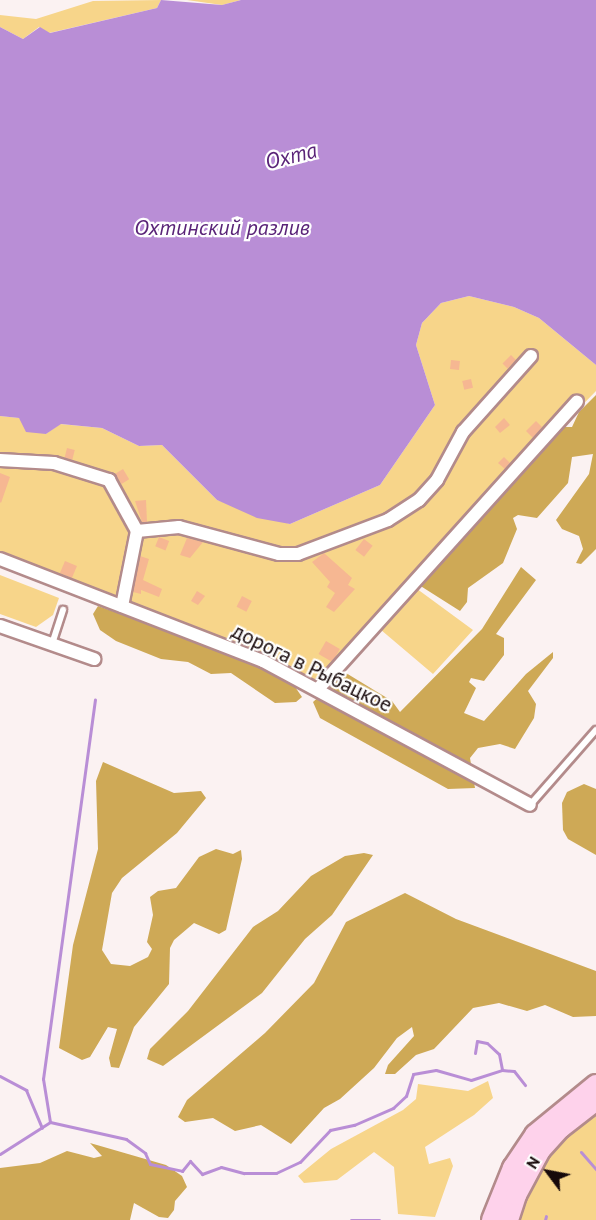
<!DOCTYPE html>
<meta charset="utf-8">
<style>
body{margin:0}
#map{position:relative;width:596px;height:1220px;overflow:hidden;background:#fbf2f2;font-family:"PT Sans",sans-serif}
div>[style]{position:absolute}
.green>*{inset:0;background:#f7d58a}
.forest>*{inset:0;background:#cea956}
.water>*{inset:0;background:#b98ed6}
.stream>*{height:3px;margin:-1.5px;padding:0 1.5px;transform-origin:1.5px;border-radius:1.5px;background:#b98ed6}
.building>*{inset:0;background:#f6b792;transform-origin:0 0}
.roads{filter:drop-shadow(2px 0 #b38b8b) drop-shadow(-2px 0 #b38b8b) drop-shadow(0 2px #b38b8b) drop-shadow(0 -2px #b38b8b)}
.lane>*{height:6px;margin:-3px;padding:0 3px;transform-origin:3px;border-radius:3px;background:#fff}
.street>*{height:12px;margin:-6px;padding:0 6px;transform-origin:6px;border-radius:6px;background:#fff}
.primary>*{height:20px;margin:-10px;padding:0 10px;transform-origin:10px;border-radius:10px;background:#fed2eb}
span{translate:-50% -50%;white-space:nowrap;text-align:center;line-height:1.15;-webkit-text-stroke:4.5px #fff;paint-order:stroke}
.street-label{font-size:21px;color:#17090a}
.water-label{font-size:22px;color:#5a2478;font-style:italic}
.north{position:absolute;left:518px;top:1142px;width:60px;height:60px;-webkit-text-stroke:4px #fff;paint-order:stroke;rotate:302deg;font-size:16px;font-weight:700;line-height:24px;text-align:center;color:#17090a}
.north::after{content:'';display:block;margin:auto;width:21px;height:27px;background:#17090a;clip-path:polygon(50% 0,100% 100%,50% 72%,0 100%)}
</style>
<div id="map">
<div class="green">
<i style="clip-path:polygon(161px 0,157px 8px,49px 33px,39px 27px,23px 39px,0 27px,0 15px,36px 19px,93px 1px)"></i>
<i style="clip-path:polygon(187px 0,241px 0,222px 5px)"></i>
<i style="clip-path:polygon(469px 296px,514px 307px,539px 318px,596px 365px,596px 391px,409px 583px,473px 630px,433px 674px,374px 624px,316px 684px,0 556px,0 416px,19px 418px,46px 434px,60px 424px,102px 428px,139px 446px,162px 445px,217px 500px,290px 524px,380px 485px,435px 405px,416px 345px,422px 323px,441px 303px)"></i>
<i style="clip-path:polygon(0 575px,59px 598px,53px 615px,36px 627px,0 614px)"></i>
<i style="clip-path:polygon(488px 1081px,493px 1098px,474px 1115px,425px 1147px,429px 1164px,450px 1158px,453px 1166px,435px 1217px,398px 1214px,394px 1167px,374px 1152px,337px 1180px,304px 1183px,298px 1176px,331px 1149px,403px 1110px,416px 1099px,418px 1084px,468px 1091px)"></i>
<i style="clip-path:polygon(596px 1105px,596px 1220px,514px 1220px,542px 1155px)"></i>
</div>
<div class="forest">
<i style="clip-path:polygon(596px 395px,596px 549px,581px 564px,576px 563px,583px 549px,579px 536px,562px 529px,556px 520px,589px 474px,593px 454px,572px 457px,568px 483px,537px 518px,518px 515px,513px 518px,517px 529px,503px 563px,468px 588px,467px 602px,460px 611px,419px 585px,564px 427px,572px 427px,579px 412px)"></i>
<i style="clip-path:polygon(521px 567px,536px 580px,496px 634px,504px 638px,504px 655px,484px 681px,471px 678px,469px 682px,476px 688px,464px 713px,484px 721px,526px 674px,553px 652px,553px 658px,528px 691px,536px 704px,534px 718px,515px 749px,500px 744px,478px 748px,470px 758px,475px 788px,448px 789px,320px 718px,313px 702px,346px 673px,392px 701px,400px 712px,482px 629px)"></i>
<i style="clip-path:polygon(98px 606px,262px 664px,291px 681px,302px 697px,296px 702px,275px 703px,231px 673px,211px 674px,188px 662px,161px 659px,116px 641px,100px 630px,93px 614px)"></i>
<i style="clip-path:polygon(103px 762px,174px 793px,201px 791px,206px 798px,177px 833px,122px 878px,112px 893px,102px 950px,111px 964px,130px 966px,148px 957px,152px 949px,147px 942px,153px 915px,150px 897px,158px 891px,176px 888px,199px 857px,216px 849px,233px 854px,241px 850px,242px 859px,226px 930px,219px 934px,194px 923px,174px 940px,170px 948px,169px 984px,134px 1027px,119px 1068px,111px 1067px,109px 1058px,117px 1029px,108px 1027px,90px 1057px,82px 1060px,59px 1048px,73px 945px,98px 849px,96px 781px)"></i>
<i style="clip-path:polygon(584px 784px,596px 789px,596px 855px,568px 839px,563px 830px,562px 803px,567px 792px)"></i>
<i style="clip-path:polygon(364px 853px,373px 855px,332px 915px,305px 939px,262px 993px,163px 1066px,147px 1059px,150px 1049px,188px 1011px,253px 927px,278px 911px,311px 876px,345px 856px)"></i>
<i style="clip-path:polygon(405px 893px,456px 919px,596px 971px,596px 1016px,573px 1017px,545px 1005px,527px 1011px,499px 1003px,473px 1008px,434px 1049px,416px 1055px,395px 1074px,385px 1074px,388px 1065px,414px 1036px,412px 1027px,397px 1038px,374px 1068px,340px 1099px,324px 1108px,291px 1144px,261px 1125px,235px 1131px,213px 1118px,185px 1122px,178px 1117px,187px 1100px,265px 1033px,314px 983px,346px 922px)"></i>
<i style="clip-path:polygon(90px 1143px,166px 1165px,182px 1176px,187px 1187px,175px 1201px,174px 1210px,168px 1218px,159px 1217px,134px 1203px,130px 1220px,0 1220px,0 1168px,40px 1163px,67px 1151px,94px 1158px,102px 1156px)"></i>
</div>
<div class="water">
<i style="clip-path:polygon(161px 0,222px 5px,241px 0,596px 0,596px 365px,539px 318px,514px 307px,469px 296px,441px 303px,422px 323px,416px 345px,435px 405px,380px 485px,290px 524px,257px 518px,217px 500px,162px 445px,139px 446px,102px 428px,61px 424px,46px 434px,26px 432px,19px 418px,0 416px,0 27px,23px 39px,40px 27px,50px 33px,157px 8px)"></i>
</div>
<div class="stream">
<i style="left:475px;top:1053px;width:12px;rotate:-81deg"></i>
<i style="left:477px;top:1041px;width:10px;rotate:11deg"></i>
<i style="left:487px;top:1043px;width:16px;rotate:43deg"></i>
<i style="left:499px;top:1054px;width:15px;rotate:79deg"></i>
<i style="left:0;top:1076px;width:30px;rotate:28deg"></i>
<i style="left:26px;top:1090px;width:41px;rotate:67.2deg"></i>
<i style="left:50px;top:1122px;width:44px;rotate:-99.2deg"></i>
<i style="left:43px;top:1079px;width:383px;rotate:-82.2deg"></i>
<i style="left:581px;top:1152px;width:23px;rotate:49deg"></i>
<i style="left:0;top:1154px;width:59px;rotate:-32.6deg"></i>
<i style="left:50px;top:1122px;width:78px;rotate:12.6deg"></i>
<i style="left:126px;top:1139px;width:24px;rotate:36deg"></i>
<i style="left:145px;top:1153px;width:12px;rotate:66deg"></i>
<i style="left:150px;top:1164px;width:33px;rotate:12deg"></i>
<i style="left:182px;top:1171px;width:13px;rotate:-51deg"></i>
<i style="left:190px;top:1161px;width:18px;rotate:47deg"></i>
<i style="left:202px;top:1174px;width:20px;rotate:-20deg"></i>
<i style="left:221px;top:1167px;width:24px;rotate:15deg"></i>
<i style="left:244px;top:1173px;width:32px"></i>
<i style="left:276px;top:1173px;width:26px;rotate:-25deg"></i>
<i style="left:300px;top:1162px;width:44px;rotate:-46.8deg"></i>
<i style="left:330px;top:1130px;width:25px;rotate:-12deg"></i>
<i style="left:354px;top:1125px;width:43px;rotate:-23.6deg"></i>
<i style="left:393px;top:1108px;width:18px;rotate:-43deg"></i>
<i style="left:406px;top:1096px;width:23px;rotate:-72deg"></i>
<i style="left:413px;top:1074px;width:23px;rotate:-10deg"></i>
<i style="left:436px;top:1070px;width:36px;rotate:16deg"></i>
<i style="left:471px;top:1080px;width:33px;rotate:-18deg"></i>
<i style="left:502px;top:1070px;width:12px;rotate:5deg"></i>
<i style="left:514px;top:1071px;width:18px;rotate:52deg"></i>
<i style="left:351px;top:1220px;width:28px"></i>
<i style="left:545px;top:1220px;width:4px;rotate:-76deg"></i>
</div>
<div class="building">
<i style="left:511px;top:355px;width:7px;height:12px;rotate:45deg"></i>
<i style="left:451px;top:360px;width:9px;height:9px;rotate:6deg"></i>
<i style="left:471px;top:379px;width:9px;height:9px;rotate:77deg"></i>
<i style="clip-path:polygon(504px 418px,510px 425px,500px 433px,495px 427px)"></i>
<i style="clip-path:polygon(536px 421px,542px 427px,533px 438px,526px 431px)"></i>
<i style="left:67px;top:448px;width:8px;height:10px;rotate:14deg"></i>
<i style="clip-path:polygon(504px 457px,510px 463px,505px 469px,498px 463px)"></i>
<i style="left:123px;top:469px;width:12px;height:9px;rotate:59deg"></i>
<i style="clip-path:polygon(0 473px,10px 477px,1px 503px,0 502px)"></i>
<i style="clip-path:polygon(146px 500px,147px 522px,142px 522px,135px 501px)"></i>
<i style="left:159px;top:537px;width:11px;height:10px;rotate:22deg"></i>
<i style="clip-path:polygon(187px 538px,203px 542px,190px 558px,180px 555px)"></i>
<i style="left:364px;top:539px;width:11px;height:14px;rotate:38deg"></i>
<i style="clip-path:polygon(324px 553px,352px 578px,348px 585px,355px 589px,334px 612px,326px 607px,335px 593px,327px 587px,330px 582px,312px 562px)"></i>
<i style="clip-path:polygon(140px 556px,149px 559px,143px 580px,162px 589px,159px 597px,141px 590px,141px 594px,133px 592px)"></i>
<i style="left:65px;top:561px;width:13px;height:13px;rotate:23deg"></i>
<i style="clip-path:polygon(197px 591px,205px 596px,198px 605px,191px 601px)"></i>
<i style="left:242px;top:596px;width:11px;height:12px;rotate:27deg"></i>
<i style="left:326px;top:641px;width:16px;height:15px;rotate:30deg"></i>
</div>
<div class="roads">
<div class="lane">
<i style="left:52px;top:644px;width:36px;rotate:-72deg"></i>
<i style="left:530px;top:805px;width:100px;rotate:-48.7deg"></i>
</div>
<div class="street">
<i style="left:0;top:460px;width:54px;rotate:3.2deg"></i>
<i style="left:54px;top:463px;width:58px;rotate:17.2deg"></i>
<i style="left:109px;top:480px;width:58px;rotate:61.2deg"></i>
<i style="left:137px;top:531px;width:42px;rotate:-5.4deg"></i>
<i style="left:179px;top:527px;width:104px;rotate:15.1deg"></i>
<i style="left:279px;top:554px;width:19px"></i>
<i style="left:298px;top:554px;width:96px;rotate:-20.7deg"></i>
<i style="left:388px;top:520px;width:37px;rotate:-33deg"></i>
<i style="left:419px;top:500px;width:27px;rotate:-48deg"></i>
<i style="left:437px;top:480px;width:55px;rotate:-61.6deg"></i>
<i style="left:463px;top:432px;width:102px;rotate:-48.2deg"></i>
<i style="left:0;top:559px;width:282px;rotate:21.2deg"></i>
<i style="left:263px;top:661px;width:303px;rotate:28.3deg"></i>
<i style="left:122px;top:606px;width:76px;rotate:-78.7deg"></i>
<i style="left:0;top:626px;width:100px;rotate:19.3deg"></i>
<i style="left:318px;top:689px;width:387px;rotate:-48deg"></i>
</div>
<div class="primary">
<i style="left:492px;top:1220px;width:56px;rotate:-68deg"></i>
<i style="left:513px;top:1168px;width:40px;rotate:-56deg"></i>
<i style="left:535px;top:1135px;width:79px;rotate:-39.3deg"></i>
<i style="left:508px;top:1220px;width:26px;rotate:-72deg"></i>
<i style="left:516px;top:1195px;width:51px;rotate:-61.9deg"></i>
<i style="left:540px;top:1150px;width:30px;rotate:-48deg"></i>
<i style="left:560px;top:1128px;width:46px;rotate:-37.9deg"></i>
</div>
</div>
<div class="street-label">
<span style="left:312px;top:668px;rotate:26deg">дорога в Рыбацкое</span>
</div>
<div class="water-label">
<span style="left:291px;top:156px;rotate:-14deg">Охта</span>
<span style="left:222px;top:228px">Охтинский разлив</span>
</div>
<div class="north">N</div>
</div>
